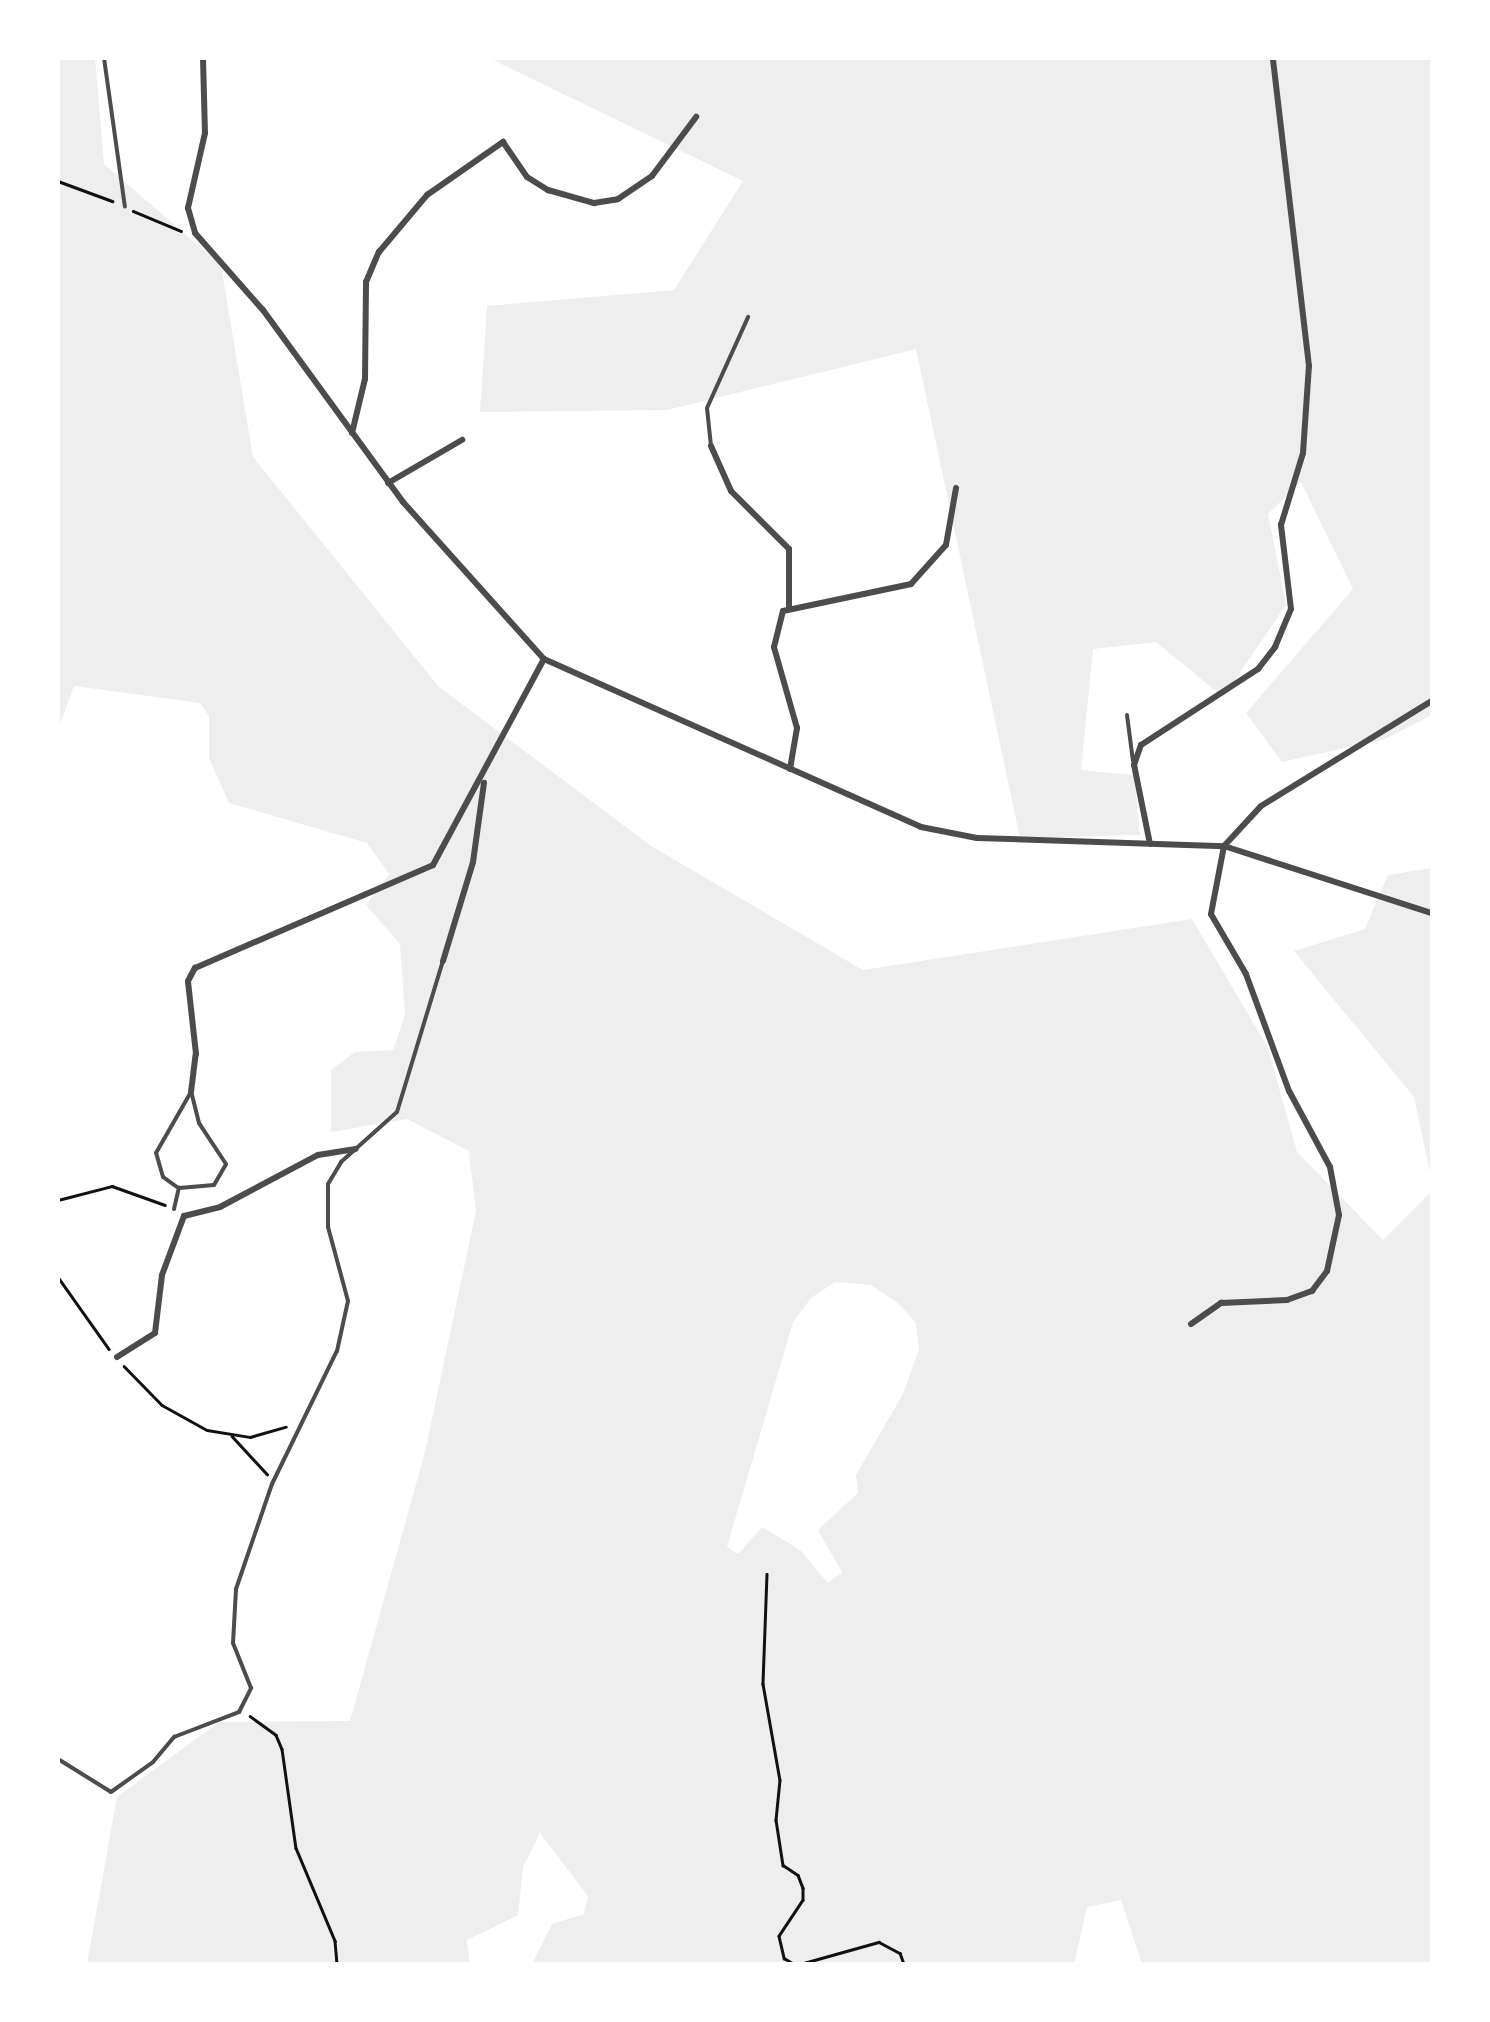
<!DOCTYPE html>
<style>
body{margin:0}
#map{position:relative;width:1490px;height:2022px;overflow:hidden;background:#fff;font-family:"PT Sans Narrow",sans-serif}
div>[style]{position:absolute}
.green>*{inset:0;background:#eee}
.path>*{height:2.5px;margin:-1.25px;padding:0 1.25px;transform-origin:1.25px;border-radius:1.25px;background:#111}
.service>*{height:4px;margin:-2px;padding:0 2px;transform-origin:2px;border-radius:2px;background:#4c4c4c}
.minor>*{height:6px;margin:-3px;padding:0 3px;transform-origin:3px;border-radius:3px;background:#4c4c4c}
span{translate:-50% -50%;white-space:nowrap;text-align:center;line-height:1.15;-webkit-text-stroke:8px #fff;paint-order:stroke}
.frame{position:absolute;inset:0;border:60px solid #fff;pointer-events:none}
</style>
<div id="map">
<div class="green">
<i style="clip-path:polygon(evenodd,58px 58px,95px 58px,104px 164px,221px 265px,253px 457px,439px 687px,651px 846px,863px 970px,1192px 919px,1268px 1048px,1297px 1152px,1383px 1240px,1432px 1191px,1432px 1964px,1142px 1964px,1121px 1900px,1087px 1907px,1074px 1964px,532px 1964px,552px 1924px,584px 1914px,588px 1896px,540px 1833px,523px 1867px,518px 1915px,467px 1940px,470px 1964px,87px 1964px,117px 1797px,219px 1722px,350px 1721px,425px 1452px,476px 1211px,469px 1151px,407px 1119px,331px 1132px,331px 1070px,355px 1052px,393px 1050px,405px 1015px,400px 944px,366px 905px,389px 874px,367px 843px,229px 803px,209px 758px,209px 716px,200px 703px,74px 686px,58px 729px,58px 58px,835px 1282px,871px 1285px,899px 1304px,916px 1323px,919px 1349px,903px 1394px,856px 1475px,858px 1493px,818px 1530px,842px 1572px,828px 1583px,800px 1550px,762px 1527px,738px 1554px,727px 1547px,793px 1322px,811px 1298px,835px 1282px)"></i>
<i style="clip-path:polygon(489px 58px,1432px 58px,1432px 715px,1385px 739px,1282px 762px,1246px 713px,1353px 589px,1301px 482px,1268px 514px,1286px 605px,1223px 697px,1156px 642px,1093px 649px,1081px 770px,1134px 775px,1140px 835px,1020px 838px,916px 349px,667px 410px,480px 412px,487px 306px,674px 290px,743px 181px)"></i>
<i style="clip-path:polygon(1432px 868px,1432px 1182px,1414px 1097px,1294px 951px,1365px 929px,1388px 875px)"></i>
</div>
<div class="path">
<i style="left:58px;top:181px;width:58px;rotate:20.3deg"></i>
<i style="left:133px;top:211px;width:52px;rotate:22.6deg"></i>
<i style="left:58px;top:1200px;width:56px;rotate:-14.5deg"></i>
<i style="left:112px;top:1186px;width:56px;rotate:19.7deg"></i>
<i style="left:58px;top:1277px;width:88px;rotate:54.7deg"></i>
<i style="left:124px;top:1366px;width:54px;rotate:45.7deg"></i>
<i style="left:162px;top:1405px;width:51px;rotate:29.1deg"></i>
<i style="left:207px;top:1430px;width:44px;rotate:9.2deg"></i>
<i style="left:250px;top:1437px;width:37px;rotate:-16deg"></i>
<i style="left:232px;top:1436px;width:52px;rotate:47.4deg"></i>
<i style="left:767px;top:1574px;width:110px;rotate:92.1deg"></i>
<i style="left:763px;top:1684px;width:97px;rotate:80deg"></i>
<i style="left:780px;top:1780px;width:40px;rotate:95.7deg"></i>
<i style="left:776px;top:1820px;width:46px;rotate:81.2deg"></i>
<i style="left:783px;top:1865px;width:18px;rotate:34deg"></i>
<i style="left:798px;top:1875px;width:14px;rotate:69deg"></i>
<i style="left:803px;top:1888px;width:12px;rotate:90deg"></i>
<i style="left:803px;top:1900px;width:43px;rotate:123.7deg"></i>
<i style="left:779px;top:1936px;width:23px;rotate:77deg"></i>
<i style="left:784px;top:1958px;width:12px;rotate:31deg"></i>
<i style="left:250px;top:1716px;width:32px;rotate:36deg"></i>
<i style="left:276px;top:1735px;width:15px;rotate:67deg"></i>
<i style="left:282px;top:1749px;width:100px;rotate:82deg"></i>
<i style="left:296px;top:1848px;width:101px;rotate:67.2deg"></i>
<i style="left:335px;top:1941px;width:23px;rotate:85deg"></i>
<i style="left:800px;top:1964px;width:82px;rotate:-15.6deg"></i>
<i style="left:879px;top:1942px;width:24px;rotate:28deg"></i>
<i style="left:900px;top:1953px;width:12px;rotate:70deg"></i>
</div>
<div class="service">
<i style="left:104px;top:58px;width:150px;rotate:82deg"></i>
<i style="left:711px;top:446px;width:38px;rotate:-96deg"></i>
<i style="left:707px;top:408px;width:100px;rotate:-65.7deg"></i>
<i style="left:1127px;top:715px;width:46px;rotate:82.6deg"></i>
<i style="left:177px;top:1187px;width:17px;rotate:-144deg"></i>
<i style="left:163px;top:1177px;width:25px;rotate:-106deg"></i>
<i style="left:156px;top:1153px;width:70px;rotate:-60.2deg"></i>
<i style="left:174px;top:1209px;width:22px;rotate:-77deg"></i>
<i style="left:179px;top:1188px;width:35px;rotate:-5deg"></i>
<i style="left:214px;top:1185px;width:24px;rotate:-60deg"></i>
<i style="left:226px;top:1164px;width:49px;rotate:-123.4deg"></i>
<i style="left:199px;top:1123px;width:32px;rotate:-104deg"></i>
<i style="left:58px;top:1759px;width:62px;rotate:31.9deg"></i>
<i style="left:111px;top:1792px;width:52px;rotate:-35.5deg"></i>
<i style="left:153px;top:1762px;width:33px;rotate:-50deg"></i>
<i style="left:174px;top:1737px;width:70px;rotate:-21deg"></i>
<i style="left:239px;top:1712px;width:27px;rotate:-63deg"></i>
<i style="left:251px;top:1688px;width:48px;rotate:-111.8deg"></i>
<i style="left:233px;top:1643px;width:54px;rotate:-86.8deg"></i>
<i style="left:236px;top:1589px;width:111px;rotate:-71.1deg"></i>
<i style="left:272px;top:1484px;width:148px;rotate:-64deg"></i>
<i style="left:337px;top:1351px;width:51px;rotate:-77.6deg"></i>
<i style="left:348px;top:1301px;width:77px;rotate:-105.1deg"></i>
<i style="left:328px;top:1227px;width:43px;rotate:-90deg"></i>
<i style="left:328px;top:1184px;width:26px;rotate:-59deg"></i>
<i style="left:341px;top:1162px;width:75px;rotate:-41.8deg"></i>
<i style="left:397px;top:1112px;width:158px;rotate:-73.1deg"></i>
</div>
<div class="minor">
<i style="left:203px;top:58px;width:75px;rotate:88.5deg"></i>
<i style="left:205px;top:133px;width:77px;rotate:102.8deg"></i>
<i style="left:188px;top:208px;width:26px;rotate:74deg"></i>
<i style="left:195px;top:233px;width:103px;rotate:48.6deg"></i>
<i style="left:263px;top:310px;width:238px;rotate:53.9deg"></i>
<i style="left:403px;top:502px;width:211px;rotate:48.1deg"></i>
<i style="left:544px;top:659px;width:413px;rotate:24deg"></i>
<i style="left:921px;top:827px;width:57px;rotate:11.1deg"></i>
<i style="left:977px;top:838px;width:247px;rotate:1.9deg"></i>
<i style="left:1224px;top:846px;width:219px;rotate:17.9deg"></i>
<i style="left:352px;top:433px;width:56px;rotate:-76.5deg"></i>
<i style="left:365px;top:379px;width:97px;rotate:-89.4deg"></i>
<i style="left:366px;top:282px;width:33px;rotate:-67deg"></i>
<i style="left:379px;top:252px;width:75px;rotate:-49.9deg"></i>
<i style="left:427px;top:195px;width:93px;rotate:-34.9deg"></i>
<i style="left:503px;top:142px;width:42px;rotate:55.6deg"></i>
<i style="left:527px;top:177px;width:25px;rotate:32deg"></i>
<i style="left:548px;top:190px;width:48px;rotate:15.8deg"></i>
<i style="left:594px;top:203px;width:24px;rotate:-9deg"></i>
<i style="left:618px;top:199px;width:41px;rotate:-34.1deg"></i>
<i style="left:652px;top:176px;width:74px;rotate:-53.3deg"></i>
<i style="left:711px;top:446px;width:49px;rotate:66deg"></i>
<i style="left:731px;top:491px;width:82px;rotate:45deg"></i>
<i style="left:789px;top:549px;width:57px;rotate:90deg"></i>
<i style="left:388px;top:483px;width:86px;rotate:-30.2deg"></i>
<i style="left:790px;top:769px;width:42px;rotate:-80.3deg"></i>
<i style="left:797px;top:728px;width:84px;rotate:-105.9deg"></i>
<i style="left:774px;top:647px;width:37px;rotate:-76deg"></i>
<i style="left:783px;top:611px;width:131px;rotate:-11.9deg"></i>
<i style="left:911px;top:584px;width:52px;rotate:-48.1deg"></i>
<i style="left:946px;top:545px;width:58px;rotate:-80deg"></i>
<i style="left:1150px;top:844px;width:81px;rotate:-101.4deg"></i>
<i style="left:1134px;top:765px;width:21px;rotate:-71deg"></i>
<i style="left:1141px;top:745px;width:140px;rotate:-33deg"></i>
<i style="left:1258px;top:669px;width:28px;rotate:-52deg"></i>
<i style="left:1275px;top:647px;width:41px;rotate:-67.2deg"></i>
<i style="left:1291px;top:609px;width:85px;rotate:-96.8deg"></i>
<i style="left:1281px;top:525px;width:75px;rotate:-73deg"></i>
<i style="left:1303px;top:453px;width:87px;rotate:-86.1deg"></i>
<i style="left:1309px;top:366px;width:310px;rotate:-96.7deg"></i>
<i style="left:443px;top:961px;width:103px;rotate:-73.1deg"></i>
<i style="left:473px;top:862px;width:80px;rotate:-82.1deg"></i>
<i style="left:191px;top:1092px;width:38px;rotate:-83deg"></i>
<i style="left:196px;top:1054px;width:73px;rotate:-96.3deg"></i>
<i style="left:188px;top:981px;width:15px;rotate:-62deg"></i>
<i style="left:195px;top:968px;width:259px;rotate:-23.4deg"></i>
<i style="left:433px;top:865px;width:234px;rotate:-61.7deg"></i>
<i style="left:1191px;top:1324px;width:37px;rotate:-35deg"></i>
<i style="left:1221px;top:1303px;width:66px;rotate:-2.6deg"></i>
<i style="left:1287px;top:1300px;width:27px;rotate:-20deg"></i>
<i style="left:1312px;top:1291px;width:25px;rotate:-53deg"></i>
<i style="left:1327px;top:1271px;width:57px;rotate:-77.9deg"></i>
<i style="left:1339px;top:1215px;width:49px;rotate:-100.6deg"></i>
<i style="left:1330px;top:1167px;width:86px;rotate:-118.3deg"></i>
<i style="left:1289px;top:1091px;width:125px;rotate:-110.2deg"></i>
<i style="left:1246px;top:974px;width:69px;rotate:-120.3deg"></i>
<i style="left:1211px;top:914px;width:69px;rotate:-79.2deg"></i>
<i style="left:1224px;top:846px;width:54px;rotate:-47.2deg"></i>
<i style="left:1261px;top:806px;width:201px;rotate:-31.6deg"></i>
<i style="left:117px;top:1357px;width:45px;rotate:-32.3deg"></i>
<i style="left:155px;top:1333px;width:58px;rotate:-83.1deg"></i>
<i style="left:162px;top:1275px;width:63px;rotate:-69.6deg"></i>
<i style="left:184px;top:1216px;width:37px;rotate:-14deg"></i>
<i style="left:220px;top:1207px;width:111px;rotate:-28deg"></i>
<i style="left:318px;top:1155px;width:38px;rotate:-9deg"></i>
</div>
<div class="frame"></div>
</div>
